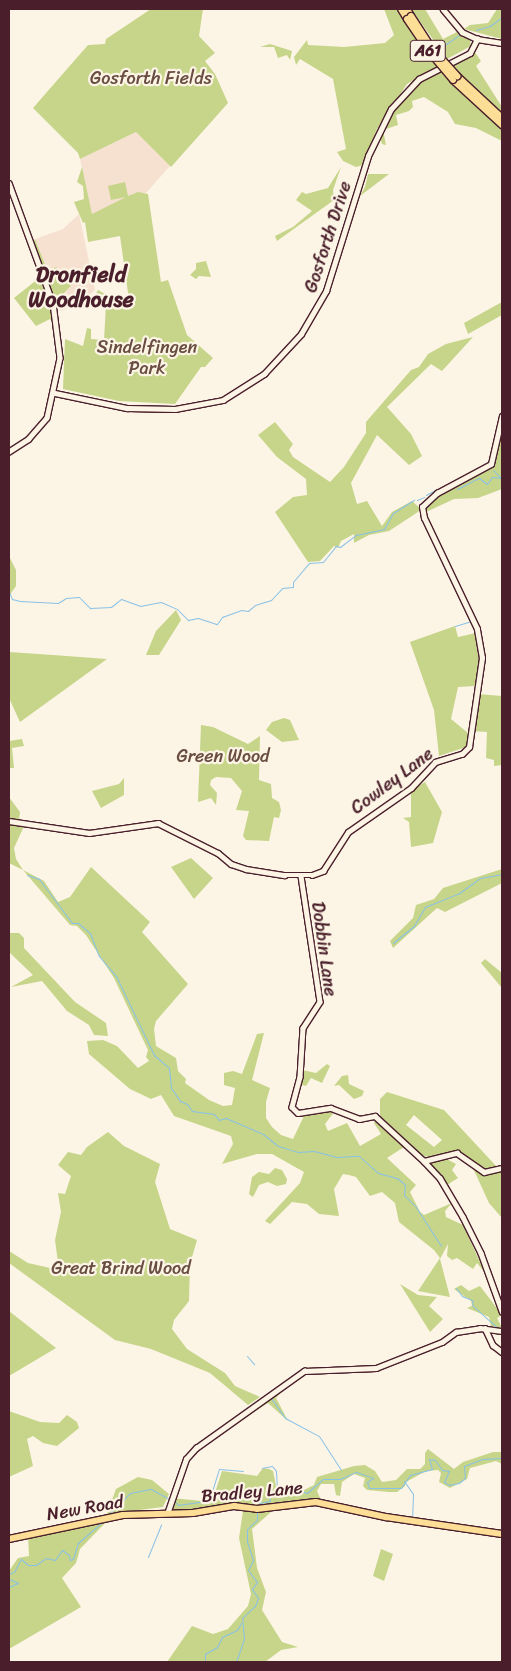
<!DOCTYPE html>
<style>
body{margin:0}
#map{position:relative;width:511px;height:1671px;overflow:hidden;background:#fcf5e5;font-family:Sriracha,sans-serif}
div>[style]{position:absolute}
.built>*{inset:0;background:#f6e1d1}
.green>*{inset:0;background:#c6d589}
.stream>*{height:1px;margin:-0.5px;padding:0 0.5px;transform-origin:0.5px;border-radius:0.5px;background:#89c1e7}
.roads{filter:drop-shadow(1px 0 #4a1f2b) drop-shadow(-1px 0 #4a1f2b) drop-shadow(0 1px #4a1f2b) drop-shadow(0 -1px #4a1f2b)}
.minor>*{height:4.5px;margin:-2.25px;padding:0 2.25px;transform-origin:2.25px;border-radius:2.25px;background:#fcf5e5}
.major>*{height:5.5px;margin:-2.75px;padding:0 2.75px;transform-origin:2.75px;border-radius:2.75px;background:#fdde96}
.highway>*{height:6px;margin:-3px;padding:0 3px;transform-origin:3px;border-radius:3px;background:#fdde96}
.bridges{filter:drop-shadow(1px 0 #4a1f2b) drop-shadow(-1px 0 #4a1f2b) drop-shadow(0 1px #4a1f2b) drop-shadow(0 -1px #4a1f2b)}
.highway-bridge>*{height:6px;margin:-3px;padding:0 3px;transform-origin:3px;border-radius:3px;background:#fdde96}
span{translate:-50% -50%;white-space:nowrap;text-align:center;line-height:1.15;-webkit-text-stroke:4.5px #fcf5e5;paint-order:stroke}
.shield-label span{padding:1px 4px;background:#fcf5e5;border:1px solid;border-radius:4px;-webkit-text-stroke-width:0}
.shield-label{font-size:16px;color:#4a1f2b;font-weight:700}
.park-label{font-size:18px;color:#694c42}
.street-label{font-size:18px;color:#4a1f2b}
.district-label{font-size:22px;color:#4a1f2b;font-weight:700}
.frame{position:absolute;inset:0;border:10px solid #4a1f2b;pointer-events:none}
</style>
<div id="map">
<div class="built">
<i style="clip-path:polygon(136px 132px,170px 166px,146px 193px,135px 193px,92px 215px,80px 159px)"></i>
<i style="clip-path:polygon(79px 214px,95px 290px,80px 304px,61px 311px,59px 308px,62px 296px,71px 286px,48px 272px,35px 239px,63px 229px)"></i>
</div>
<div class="green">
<i style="clip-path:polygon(151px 9px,203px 9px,199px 36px,215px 53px,205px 61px,215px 74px,228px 103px,171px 167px,136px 132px,80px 159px,78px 153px,33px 108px,88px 45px,105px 44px,106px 39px)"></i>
<i style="clip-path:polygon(384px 9px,397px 9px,438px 66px,407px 84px,377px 129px,363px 165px,356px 167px,343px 161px,337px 152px,346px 149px,333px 79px,300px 59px,296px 65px,294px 57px,307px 40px,308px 45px,344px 47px,385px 43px,394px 35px)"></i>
<i style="clip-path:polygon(411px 9px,425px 9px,443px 39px,457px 32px,470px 40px,471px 46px,447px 59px)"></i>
<i style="clip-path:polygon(497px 9px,502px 9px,502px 39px,464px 29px,470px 25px,488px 23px)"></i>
<i style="clip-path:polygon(270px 44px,292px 51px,290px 60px,287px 55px,278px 58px,274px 47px,260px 47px)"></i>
<i style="clip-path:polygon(474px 51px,481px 61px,476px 66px,502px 107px,502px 115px,450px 63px)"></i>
<i style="clip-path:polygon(439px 69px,502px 128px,502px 141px,476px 128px,455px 124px,448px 112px,424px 97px,412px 101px,413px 107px,409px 111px,396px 115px,398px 125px,383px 130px,386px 145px,382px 144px,379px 134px,395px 106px,415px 84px)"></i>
<i style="clip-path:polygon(82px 167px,92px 214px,126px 197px,111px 200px,108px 186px,125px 182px,128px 196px,138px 192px,148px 194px,161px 282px,168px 280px,187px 335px,213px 358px,205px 367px,201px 367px,175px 404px,119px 401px,63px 389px,65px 339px,83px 346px,87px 328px,91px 329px,91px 339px,104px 340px,106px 304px,95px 296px,98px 290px,114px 299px,115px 302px,109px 304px,129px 300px,120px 236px,88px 242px,85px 222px,83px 223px,74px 202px,84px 199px,83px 186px,77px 182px)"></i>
<i style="clip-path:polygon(341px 167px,333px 190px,334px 200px,277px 241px,275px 236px,293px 227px,312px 211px,296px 200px,302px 192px,306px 194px,328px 188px)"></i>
<i style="clip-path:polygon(368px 174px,389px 174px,360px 196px,365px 187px)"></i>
<i style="clip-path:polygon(35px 239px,48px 272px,56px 267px,71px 286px,64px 293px,59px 308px,33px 243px)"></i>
<i style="clip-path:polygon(206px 261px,211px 277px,199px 276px,196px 279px,190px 275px,196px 269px,196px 263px)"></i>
<i style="clip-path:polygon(39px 278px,48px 299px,54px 324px,50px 319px,36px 326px,14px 298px)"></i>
<i style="clip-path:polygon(502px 302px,502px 315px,468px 334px,464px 323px)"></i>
<i style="clip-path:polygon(473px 337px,442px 371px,431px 364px,387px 407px,411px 434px,422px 456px,409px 465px,377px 435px,351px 483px,357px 504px,367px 501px,382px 526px,392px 512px,412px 501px,420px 508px,418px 512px,389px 531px,369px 535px,354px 543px,354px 534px,341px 541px,338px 548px,334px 546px,320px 561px,308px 562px,275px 512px,293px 497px,307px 495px,306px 479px,277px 457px,258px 435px,275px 422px,293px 444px,289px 450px,293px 457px,330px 482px,344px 467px,366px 433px,366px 422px,411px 370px,419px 367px,428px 354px,446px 344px)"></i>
<i style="clip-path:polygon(500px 439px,502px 440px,502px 489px,478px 498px,454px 499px,424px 513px,434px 497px,491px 467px)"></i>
<i style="clip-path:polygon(9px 556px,16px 570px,16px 586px,9px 596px)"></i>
<i style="clip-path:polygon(176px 610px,181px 620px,159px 655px,146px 655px,156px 631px)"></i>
<i style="clip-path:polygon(455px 626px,458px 637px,476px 633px,480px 658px,475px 686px,458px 687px,451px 719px,468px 733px,466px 747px,439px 756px,434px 710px,410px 642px)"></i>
<i style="clip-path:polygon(9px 652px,53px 655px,107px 659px,20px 722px,9px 698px)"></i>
<i style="clip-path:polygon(478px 694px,502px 696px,502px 765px,494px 766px,494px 760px,486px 758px,487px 732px,472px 731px)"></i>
<i style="clip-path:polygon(284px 718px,290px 720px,299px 740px,282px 742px,266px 730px,272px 722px)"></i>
<i style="clip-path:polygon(201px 725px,213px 727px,248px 744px,260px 736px,259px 780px,271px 784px,272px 798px,279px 802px,281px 810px,279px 818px,274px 817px,269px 841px,246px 840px,243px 836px,249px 811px,236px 810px,242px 791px,231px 778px,216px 777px,211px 780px,210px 785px,217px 793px,216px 805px,211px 798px,198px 802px)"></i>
<i style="clip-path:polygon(22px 739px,24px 746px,12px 748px,14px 768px,9px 768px,9px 741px)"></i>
<i style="clip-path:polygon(124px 778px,124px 795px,101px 808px,92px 791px,119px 784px)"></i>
<i style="clip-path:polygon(425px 782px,442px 812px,433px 843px,411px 847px,409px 822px,403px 818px,411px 817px,411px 791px)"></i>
<i style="clip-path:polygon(9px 797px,20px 812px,19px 820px,9px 819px)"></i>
<i style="clip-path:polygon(9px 823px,25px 824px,14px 848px,16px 859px,23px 870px,44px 881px,58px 902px,70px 897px,91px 867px,150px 922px,142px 932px,188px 984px,156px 1021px,154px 1029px,156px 1046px,176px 1058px,178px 1071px,186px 1079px,185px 1083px,209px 1100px,223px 1106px,232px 1105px,235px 1088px,224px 1085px,224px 1073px,233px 1071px,242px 1074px,257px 1034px,264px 1033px,252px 1080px,270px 1088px,266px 1102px,266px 1118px,272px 1127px,281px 1135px,293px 1139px,304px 1116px,330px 1110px,335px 1111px,325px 1124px,328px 1131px,347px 1123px,360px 1146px,381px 1134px,374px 1123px,376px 1119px,404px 1147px,387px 1158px,416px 1185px,410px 1192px,420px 1212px,424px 1215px,452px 1203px,445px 1211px,446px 1217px,463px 1225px,485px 1273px,477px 1263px,473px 1269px,457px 1258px,452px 1260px,447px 1256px,448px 1244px,440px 1259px,450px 1297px,418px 1291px,440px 1258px,434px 1250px,399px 1222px,395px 1203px,382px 1192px,370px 1196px,356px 1177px,349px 1175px,343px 1174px,334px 1189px,339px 1216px,319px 1214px,307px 1204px,292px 1202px,270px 1224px,265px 1221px,300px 1183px,304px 1172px,272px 1154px,257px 1154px,222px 1164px,233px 1144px,231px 1136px,174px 1116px,161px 1095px,151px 1099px,130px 1089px,89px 1054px,87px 1041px,103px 1040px,117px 1046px,138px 1068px,149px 1061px,146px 1057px,148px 1050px,114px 978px,86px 935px,77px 926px,70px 925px,23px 870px,9px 863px)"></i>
<i style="clip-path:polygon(191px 858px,213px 878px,194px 899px,171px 867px)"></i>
<i style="clip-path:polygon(502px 869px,502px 883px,445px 912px,437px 908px,393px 948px,390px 941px,413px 918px,416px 905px,434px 899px,443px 888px)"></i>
<i style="clip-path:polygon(9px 933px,19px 933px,24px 938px,24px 948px,75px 1002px,106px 1023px,108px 1036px,94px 1035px,89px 1025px,67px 1011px,42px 981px,11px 987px,33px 975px,9px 952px)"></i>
<i style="clip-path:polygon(485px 959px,502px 973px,502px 988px,481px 963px)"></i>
<i style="clip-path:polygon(327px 1064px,330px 1066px,322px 1083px,311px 1078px,306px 1086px,299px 1084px,302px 1070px,316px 1073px)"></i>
<i style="clip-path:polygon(348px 1075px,349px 1084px,364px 1091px,362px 1096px,354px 1099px,339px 1085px,334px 1086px,342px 1076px)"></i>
<i style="clip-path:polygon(evenodd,387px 1092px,444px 1110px,497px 1167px,484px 1169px,457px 1152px,429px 1157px,419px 1155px,380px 1118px,380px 1099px,387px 1092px,414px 1115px,442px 1140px,434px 1147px,406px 1125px,414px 1115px)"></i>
<i style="clip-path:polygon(108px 1132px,124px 1146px,160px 1164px,155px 1182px,170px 1229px,197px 1240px,190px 1264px,189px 1301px,174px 1320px,172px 1329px,187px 1349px,225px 1373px,235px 1386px,260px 1397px,248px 1405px,210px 1373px,151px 1349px,115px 1340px,9px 1263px,9px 1251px,28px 1263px,59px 1270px,55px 1240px,61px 1212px,58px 1193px,65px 1194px,71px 1176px,58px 1165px,68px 1152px,81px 1155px,87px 1147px)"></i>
<i style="clip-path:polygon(443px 1157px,456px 1164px,452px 1170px,458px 1178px,447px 1185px,429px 1162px)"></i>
<i style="clip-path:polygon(472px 1166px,484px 1176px,502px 1171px,502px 1218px,489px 1203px)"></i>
<i style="clip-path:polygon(275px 1168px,282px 1170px,287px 1179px,286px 1184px,277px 1186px,268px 1182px,259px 1185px,253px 1197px,249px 1194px,252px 1177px,259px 1172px,269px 1174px)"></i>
<i style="clip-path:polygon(400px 1284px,418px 1295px,437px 1297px,429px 1306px,443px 1319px,430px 1332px)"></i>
<i style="clip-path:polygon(461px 1285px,469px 1291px,480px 1286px,502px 1315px,497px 1318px,502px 1328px,491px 1326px,489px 1317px,467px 1308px,472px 1306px,471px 1301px,454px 1289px)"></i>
<i style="clip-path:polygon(9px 1311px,56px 1348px,9px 1376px)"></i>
<i style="clip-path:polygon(291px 1381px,276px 1398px,288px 1421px,268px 1403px,236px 1423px,234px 1421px)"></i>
<i style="clip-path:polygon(9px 1411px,40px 1422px,59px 1423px,67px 1415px,77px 1422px,79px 1428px,57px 1446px,43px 1443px,33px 1436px,27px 1439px,33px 1466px,9px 1477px)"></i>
<i style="clip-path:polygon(428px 1449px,454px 1469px,463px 1462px,493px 1452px,502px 1452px,502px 1464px,496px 1461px,470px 1468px,467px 1479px,450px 1488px,439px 1482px,441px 1473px,438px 1470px,426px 1471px,406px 1482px,405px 1486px,397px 1492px,389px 1492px,367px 1490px,363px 1486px,365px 1478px,354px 1474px,342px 1482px,340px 1496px,336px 1495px,334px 1484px,321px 1484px,317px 1491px,321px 1500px,257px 1507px,230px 1504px,201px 1510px,171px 1509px,172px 1498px,212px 1502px,222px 1471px,257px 1476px,263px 1468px,269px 1469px,273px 1471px,277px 1491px,304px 1490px,314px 1485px,317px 1477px,354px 1466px,365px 1465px,375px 1471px,382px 1482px,396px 1480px,407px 1469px,420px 1469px,425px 1464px,425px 1453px)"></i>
<i style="clip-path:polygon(138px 1477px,152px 1480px,169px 1494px,163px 1507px,107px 1514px,116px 1489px)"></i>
<i style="clip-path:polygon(243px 1511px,271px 1512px,252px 1529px,257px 1568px,266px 1592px,262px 1610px,282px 1642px,298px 1647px,281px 1650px,265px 1662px,167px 1662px,192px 1626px,213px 1634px,228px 1629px,248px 1606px,251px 1594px,239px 1538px)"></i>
<i style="clip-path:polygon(107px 1521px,80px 1549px,76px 1563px,62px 1578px,81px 1607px,9px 1649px,9px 1571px,18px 1558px,29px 1556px,28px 1535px)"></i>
<i style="clip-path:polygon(381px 1549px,393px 1554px,384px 1581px,373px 1576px)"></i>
</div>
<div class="stream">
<i style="left:476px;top:30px;width:15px;rotate:-16deg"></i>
<i style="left:490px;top:26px;width:15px;rotate:-37deg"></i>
<i style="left:437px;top:50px;width:27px;rotate:-34deg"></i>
<i style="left:418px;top:60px;width:13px;rotate:-29deg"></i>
<i style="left:493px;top:470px;width:10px;rotate:45deg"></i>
<i style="left:457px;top:489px;width:25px;rotate:-27deg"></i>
<i style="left:479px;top:478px;width:10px;rotate:37deg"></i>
<i style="left:487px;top:484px;width:9px;rotate:-54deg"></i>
<i style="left:492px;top:477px;width:10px;rotate:6deg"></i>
<i style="left:426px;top:495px;width:10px;rotate:-29deg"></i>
<i style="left:417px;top:500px;width:8px;rotate:-23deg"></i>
<i style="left:9px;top:592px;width:8px;rotate:67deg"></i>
<i style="left:12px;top:599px;width:8px;rotate:14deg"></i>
<i style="left:20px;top:601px;width:38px;rotate:3deg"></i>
<i style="left:58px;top:603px;width:9px;rotate:-32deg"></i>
<i style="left:66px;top:598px;width:13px;rotate:-4deg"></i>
<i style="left:79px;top:597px;width:16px;rotate:45deg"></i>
<i style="left:90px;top:608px;width:21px;rotate:-3deg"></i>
<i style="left:111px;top:607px;width:13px;rotate:-39deg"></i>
<i style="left:121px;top:599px;width:20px;rotate:20deg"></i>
<i style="left:140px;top:606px;width:21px;rotate:-11deg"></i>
<i style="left:161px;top:602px;width:17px;rotate:24deg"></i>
<i style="left:177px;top:609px;width:16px;rotate:45deg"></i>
<i style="left:188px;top:620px;width:10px;rotate:-11deg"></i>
<i style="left:198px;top:618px;width:20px;rotate:18deg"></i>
<i style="left:217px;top:624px;width:9px;rotate:-54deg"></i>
<i style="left:222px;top:617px;width:20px;rotate:-20deg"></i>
<i style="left:241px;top:610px;width:7px;rotate:8deg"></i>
<i style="left:248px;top:611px;width:9px;rotate:-41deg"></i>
<i style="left:255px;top:605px;width:17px;rotate:-17deg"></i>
<i style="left:271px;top:600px;width:16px;rotate:-47deg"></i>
<i style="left:282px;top:588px;width:11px;rotate:-5deg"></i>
<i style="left:293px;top:587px;width:5px;rotate:-90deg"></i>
<i style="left:293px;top:582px;width:25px;rotate:-50deg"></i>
<i style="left:309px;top:563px;width:14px;rotate:-4deg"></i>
<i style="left:323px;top:562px;width:21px;rotate:-51deg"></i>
<i style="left:336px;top:546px;width:4px;rotate:14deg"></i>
<i style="left:340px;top:547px;width:20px;rotate:-37deg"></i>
<i style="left:356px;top:535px;width:29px;rotate:-12deg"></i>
<i style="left:384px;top:529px;width:18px;rotate:-61deg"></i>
<i style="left:393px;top:513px;width:25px;rotate:-32deg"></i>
<i style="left:455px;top:626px;width:17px;rotate:-17deg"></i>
<i style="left:233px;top:868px;width:46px;rotate:11.3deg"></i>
<i style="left:27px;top:875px;width:13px;rotate:18deg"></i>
<i style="left:39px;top:879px;width:55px;rotate:53.1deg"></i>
<i style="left:72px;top:923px;width:6px"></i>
<i style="left:78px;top:923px;width:16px;rotate:40deg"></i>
<i style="left:90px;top:933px;width:25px;rotate:69deg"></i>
<i style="left:99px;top:956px;width:26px;rotate:50deg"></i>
<i style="left:116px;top:976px;width:88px;rotate:64.3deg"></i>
<i style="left:154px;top:1055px;width:20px;rotate:41deg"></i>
<i style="left:169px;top:1068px;width:20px;rotate:84deg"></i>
<i style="left:171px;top:1088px;width:16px;rotate:55deg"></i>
<i style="left:180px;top:1101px;width:8px;rotate:23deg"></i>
<i style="left:187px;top:1104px;width:9px;rotate:54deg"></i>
<i style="left:192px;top:1111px;width:22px;rotate:8deg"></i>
<i style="left:214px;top:1114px;width:8px;rotate:50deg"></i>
<i style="left:219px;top:1120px;width:7px;rotate:-16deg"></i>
<i style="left:226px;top:1118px;width:40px;rotate:23.4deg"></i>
<i style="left:263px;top:1134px;width:19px;rotate:39deg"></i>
<i style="left:278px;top:1146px;width:21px;rotate:17deg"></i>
<i style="left:298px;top:1152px;width:16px;rotate:-4deg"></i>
<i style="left:314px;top:1151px;width:24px;rotate:15deg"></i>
<i style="left:337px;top:1157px;width:22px;rotate:-3deg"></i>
<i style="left:359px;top:1156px;width:25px;rotate:42deg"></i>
<i style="left:378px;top:1173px;width:20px;rotate:15deg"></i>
<i style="left:397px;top:1178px;width:11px;rotate:41deg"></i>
<i style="left:405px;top:1185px;width:10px;rotate:96deg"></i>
<i style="left:404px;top:1195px;width:17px;rotate:45deg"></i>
<i style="left:416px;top:1207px;width:46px;rotate:57.3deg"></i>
<i style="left:393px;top:943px;width:27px;rotate:-39deg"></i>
<i style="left:414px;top:926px;width:22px;rotate:-60deg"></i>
<i style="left:425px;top:907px;width:35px;rotate:-22deg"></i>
<i style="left:458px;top:894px;width:27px;rotate:-36deg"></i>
<i style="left:480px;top:878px;width:22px;rotate:-10deg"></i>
<i style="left:456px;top:1288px;width:10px;rotate:53deg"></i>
<i style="left:462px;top:1296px;width:11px;rotate:22deg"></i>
<i style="left:472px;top:1300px;width:6px;rotate:81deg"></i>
<i style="left:473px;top:1306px;width:31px;rotate:42deg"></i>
<i style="left:247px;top:1356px;width:11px;rotate:49deg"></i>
<i style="left:262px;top:1404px;width:11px;rotate:-34deg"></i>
<i style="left:271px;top:1398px;width:24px;rotate:55deg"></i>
<i style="left:285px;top:1418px;width:38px;rotate:28deg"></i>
<i style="left:319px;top:1436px;width:40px;rotate:57.1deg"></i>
<i style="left:262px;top:1468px;width:10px;rotate:-11deg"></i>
<i style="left:272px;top:1466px;width:6px;rotate:51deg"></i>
<i style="left:276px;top:1471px;width:21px;rotate:87deg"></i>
<i style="left:277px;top:1492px;width:5px;rotate:22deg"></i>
<i style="left:282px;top:1494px;width:15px;rotate:-16deg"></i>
<i style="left:296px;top:1490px;width:11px;rotate:15deg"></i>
<i style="left:307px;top:1493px;width:21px;rotate:-41deg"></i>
<i style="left:323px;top:1479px;width:17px"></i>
<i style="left:340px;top:1479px;width:17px;rotate:-24deg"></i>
<i style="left:356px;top:1472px;width:18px;rotate:19deg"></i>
<i style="left:373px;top:1478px;width:7px;rotate:146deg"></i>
<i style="left:367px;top:1482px;width:6px;rotate:72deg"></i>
<i style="left:369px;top:1488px;width:32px"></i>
<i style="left:401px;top:1488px;width:16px;rotate:-55deg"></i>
<i style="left:410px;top:1475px;width:23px;rotate:-15deg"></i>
<i style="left:432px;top:1469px;width:10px;rotate:-107deg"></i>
<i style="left:429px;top:1459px;width:6px;rotate:9deg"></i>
<i style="left:435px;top:1460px;width:12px;rotate:55deg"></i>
<i style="left:442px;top:1470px;width:7px;rotate:8deg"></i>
<i style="left:449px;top:1471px;width:12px;rotate:114deg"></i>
<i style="left:444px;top:1482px;width:6px;rotate:31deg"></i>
<i style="left:449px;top:1485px;width:10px;rotate:-11deg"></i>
<i style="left:459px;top:1483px;width:8px;rotate:-40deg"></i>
<i style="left:465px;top:1478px;width:12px;rotate:-95deg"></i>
<i style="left:464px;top:1466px;width:19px;rotate:-21deg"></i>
<i style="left:482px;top:1459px;width:20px;rotate:-3deg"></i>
<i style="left:404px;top:1481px;width:16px;rotate:55deg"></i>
<i style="left:413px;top:1494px;width:23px;rotate:92deg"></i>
<i style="left:173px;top:1500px;width:7px;rotate:45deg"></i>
<i style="left:178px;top:1505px;width:28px;rotate:-8deg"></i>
<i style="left:206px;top:1501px;width:5px;rotate:-37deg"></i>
<i style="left:210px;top:1498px;width:30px;rotate:-73deg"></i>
<i style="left:219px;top:1469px;width:24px;rotate:5deg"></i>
<i style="left:257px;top:1507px;width:4px;rotate:-63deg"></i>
<i style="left:259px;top:1503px;width:11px;rotate:-10deg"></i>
<i style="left:270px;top:1501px;width:5px;rotate:-101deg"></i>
<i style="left:269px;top:1496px;width:9px;rotate:-27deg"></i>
<i style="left:108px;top:1515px;width:31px;rotate:-45deg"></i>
<i style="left:130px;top:1493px;width:21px;rotate:-11deg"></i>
<i style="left:151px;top:1489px;width:21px;rotate:29deg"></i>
<i style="left:148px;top:1557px;width:35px;rotate:-68deg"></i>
<i style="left:9px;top:1574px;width:5px;rotate:-22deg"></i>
<i style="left:14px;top:1572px;width:15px;rotate:-62deg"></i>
<i style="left:21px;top:1559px;width:9px;rotate:41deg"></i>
<i style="left:28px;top:1565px;width:8px"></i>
<i style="left:36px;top:1565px;width:12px;rotate:-35deg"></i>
<i style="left:46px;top:1558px;width:9px;rotate:13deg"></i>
<i style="left:55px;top:1560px;width:12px;rotate:-55deg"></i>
<i style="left:62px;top:1550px;width:9px;rotate:36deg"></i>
<i style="left:69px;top:1555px;width:5px;rotate:79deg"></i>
<i style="left:70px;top:1560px;width:3px;rotate:-18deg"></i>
<i style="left:73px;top:1559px;width:17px;rotate:-73deg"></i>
<i style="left:78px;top:1543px;width:32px;rotate:-41deg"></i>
<i style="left:9px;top:1579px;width:10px;rotate:24deg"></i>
<i style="left:18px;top:1583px;width:10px;rotate:156deg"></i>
<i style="left:199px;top:1662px;width:5px"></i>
<i style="left:205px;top:1662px;width:8px;rotate:-90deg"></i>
<i style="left:205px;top:1654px;width:14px;rotate:-30deg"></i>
<i style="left:217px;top:1647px;width:11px;rotate:-63deg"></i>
<i style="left:222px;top:1637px;width:17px;rotate:-25deg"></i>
<i style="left:237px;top:1630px;width:8px;rotate:-60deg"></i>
<i style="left:236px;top:1662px;width:24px;rotate:-71deg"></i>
<i style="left:244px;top:1639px;width:21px;rotate:-95deg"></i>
<i style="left:242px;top:1618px;width:18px;rotate:-43deg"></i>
<i style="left:255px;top:1606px;width:9px;rotate:-69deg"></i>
<i style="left:258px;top:1598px;width:11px;rotate:-124deg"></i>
<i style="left:252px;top:1589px;width:9px;rotate:-54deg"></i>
<i style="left:257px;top:1582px;width:15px;rotate:-127deg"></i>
<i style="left:248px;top:1570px;width:11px;rotate:-63deg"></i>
<i style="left:253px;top:1560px;width:19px;rotate:-108deg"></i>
<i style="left:247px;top:1542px;width:13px;rotate:-90deg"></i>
<i style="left:247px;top:1529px;width:13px;rotate:-42deg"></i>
<i style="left:257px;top:1520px;width:9px;rotate:-90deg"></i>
</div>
<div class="roads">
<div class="minor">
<i style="left:443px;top:9px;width:30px;rotate:50deg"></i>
<i style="left:462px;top:32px;width:17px;rotate:25deg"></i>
<i style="left:477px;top:39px;width:25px;rotate:9deg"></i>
<i style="left:9px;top:183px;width:128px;rotate:69.9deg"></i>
<i style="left:53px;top:303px;width:55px;rotate:82.7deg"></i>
<i style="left:60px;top:358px;width:61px;rotate:102.2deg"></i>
<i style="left:47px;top:418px;width:28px;rotate:131deg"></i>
<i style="left:29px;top:439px;width:24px;rotate:147deg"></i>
<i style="left:55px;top:393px;width:74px;rotate:11.8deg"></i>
<i style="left:127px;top:408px;width:48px;rotate:1.2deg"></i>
<i style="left:175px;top:409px;width:49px;rotate:-10.6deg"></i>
<i style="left:223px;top:400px;width:49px;rotate:-32.4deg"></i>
<i style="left:264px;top:374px;width:54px;rotate:-47.2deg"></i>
<i style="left:301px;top:334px;width:50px;rotate:-59.8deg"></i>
<i style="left:326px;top:291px;width:141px;rotate:-72.7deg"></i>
<i style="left:368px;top:156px;width:52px;rotate:-63.9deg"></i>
<i style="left:391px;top:109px;width:41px;rotate:-47deg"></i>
<i style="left:419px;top:79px;width:57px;rotate:-27deg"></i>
<i style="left:470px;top:53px;width:16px;rotate:-63deg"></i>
<i style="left:9px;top:821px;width:81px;rotate:8.5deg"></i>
<i style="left:89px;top:833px;width:70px;rotate:-8.2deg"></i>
<i style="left:158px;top:823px;width:67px;rotate:26.6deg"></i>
<i style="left:218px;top:853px;width:17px;rotate:40deg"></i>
<i style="left:231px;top:864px;width:16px;rotate:18deg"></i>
<i style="left:246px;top:869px;width:39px;rotate:9deg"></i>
<i style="left:285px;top:875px;width:27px"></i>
<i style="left:312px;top:875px;width:12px;rotate:-20deg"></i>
<i style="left:323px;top:871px;width:46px;rotate:-57.3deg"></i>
<i style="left:348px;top:832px;width:77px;rotate:-34.9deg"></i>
<i style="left:411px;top:788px;width:35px;rotate:-47deg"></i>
<i style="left:435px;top:762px;width:28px;rotate:-17deg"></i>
<i style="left:462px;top:754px;width:10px;rotate:-45deg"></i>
<i style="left:469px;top:747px;width:90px;rotate:-81.7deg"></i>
<i style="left:482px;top:658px;width:29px;rotate:-100deg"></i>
<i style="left:477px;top:629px;width:123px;rotate:-115.5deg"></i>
<i style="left:424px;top:518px;width:11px;rotate:-100deg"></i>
<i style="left:422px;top:507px;width:21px;rotate:-43deg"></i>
<i style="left:437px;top:493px;width:61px;rotate:-28.2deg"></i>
<i style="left:491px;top:464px;width:49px;rotate:-77.1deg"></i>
<i style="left:301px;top:876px;width:127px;rotate:81.4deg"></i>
<i style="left:320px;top:1002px;width:31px;rotate:123deg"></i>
<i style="left:303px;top:1028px;width:49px;rotate:93.5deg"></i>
<i style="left:300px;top:1077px;width:31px;rotate:105deg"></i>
<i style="left:292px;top:1107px;width:8px;rotate:45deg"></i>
<i style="left:298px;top:1113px;width:33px;rotate:-9deg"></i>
<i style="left:331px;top:1108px;width:30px;rotate:21deg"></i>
<i style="left:359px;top:1119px;width:16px;rotate:-11deg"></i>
<i style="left:375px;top:1116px;width:67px;rotate:42.6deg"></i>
<i style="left:424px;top:1161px;width:23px;rotate:47deg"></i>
<i style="left:440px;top:1178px;width:45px;rotate:59.5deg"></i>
<i style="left:463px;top:1217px;width:40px;rotate:63.4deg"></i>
<i style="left:481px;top:1253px;width:62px;rotate:70.1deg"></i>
<i style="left:424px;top:1161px;width:34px;rotate:-14deg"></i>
<i style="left:457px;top:1153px;width:33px;rotate:35deg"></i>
<i style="left:484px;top:1172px;width:18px;rotate:-13deg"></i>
<i style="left:485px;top:1328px;width:19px;rotate:65deg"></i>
<i style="left:493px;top:1345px;width:11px;rotate:38deg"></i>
<i style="left:168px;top:1511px;width:55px;rotate:-70.9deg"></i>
<i style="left:186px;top:1459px;width:15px;rotate:-48deg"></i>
<i style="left:196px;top:1448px;width:133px;rotate:-35.5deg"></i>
<i style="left:304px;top:1371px;width:72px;rotate:-2.4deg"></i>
<i style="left:376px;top:1368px;width:71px;rotate:-21.5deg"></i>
<i style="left:442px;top:1342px;width:17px;rotate:-36deg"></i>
<i style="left:456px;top:1332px;width:24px;rotate:-9deg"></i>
<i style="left:480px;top:1328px;width:22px;rotate:8deg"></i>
</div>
<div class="major">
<i style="left:9px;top:1539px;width:116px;rotate:-11.9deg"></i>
<i style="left:123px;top:1515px;width:70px;rotate:-1.6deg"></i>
<i style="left:193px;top:1513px;width:42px;rotate:-9.7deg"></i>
<i style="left:234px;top:1506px;width:23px;rotate:7deg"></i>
<i style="left:257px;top:1509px;width:59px;rotate:-6.8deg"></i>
<i style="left:316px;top:1502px;width:72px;rotate:12.1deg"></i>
<i style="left:386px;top:1517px;width:117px;rotate:8.3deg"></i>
</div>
<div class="highway">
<i style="left:401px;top:9px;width:12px;rotate:59deg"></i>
<i style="left:407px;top:9px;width:8px;rotate:60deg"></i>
<i style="left:457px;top:76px;width:62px;rotate:43deg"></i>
<i style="left:453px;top:80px;width:67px;rotate:42.6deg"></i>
</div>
</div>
<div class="bridges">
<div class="highway-bridge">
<i style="left:411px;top:16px;width:38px;rotate:57deg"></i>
<i style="left:432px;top:48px;width:38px;rotate:48deg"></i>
<i style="left:407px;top:19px;width:37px;rotate:56deg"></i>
<i style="left:428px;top:50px;width:39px;rotate:50deg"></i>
</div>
</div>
<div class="shield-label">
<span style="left:428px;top:51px">A61</span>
</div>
<div class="park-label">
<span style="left:151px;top:78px">Gosforth Fields</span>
<span style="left:147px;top:358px">Sindelfingen<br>Park</span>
<span style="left:223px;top:756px">Green Wood</span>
<span style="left:121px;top:1268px">Great Brind Wood</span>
</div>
<div class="street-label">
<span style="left:328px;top:237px;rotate:-72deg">Gosforth Drive</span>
<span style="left:392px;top:781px;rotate:-37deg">Cowley Lane</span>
<span style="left:324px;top:949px;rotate:82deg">Dobbin Lane</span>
<span style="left:252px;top:1492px;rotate:-5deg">Bradley Lane</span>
<span style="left:85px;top:1508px;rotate:-10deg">New Road</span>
</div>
<div class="district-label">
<span style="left:81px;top:287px">Dronfield<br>Woodhouse</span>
</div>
<div class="frame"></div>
</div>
